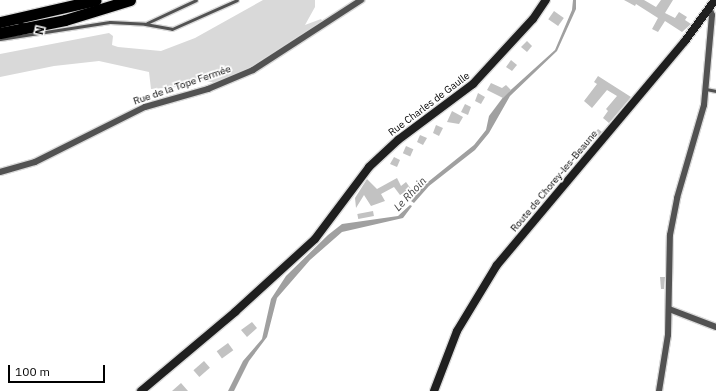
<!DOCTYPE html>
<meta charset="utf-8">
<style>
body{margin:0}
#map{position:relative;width:716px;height:391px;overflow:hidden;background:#fff;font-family:"IBM Plex Sans",sans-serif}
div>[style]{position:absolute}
.green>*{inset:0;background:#d9d9d9}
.water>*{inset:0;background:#a0a0a0}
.building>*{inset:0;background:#c2c2c2;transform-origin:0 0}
.roads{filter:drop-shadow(1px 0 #dbdbdb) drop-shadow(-1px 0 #dbdbdb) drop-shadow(0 1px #dbdbdb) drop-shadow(0 -1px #dbdbdb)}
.lane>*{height:3px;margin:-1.5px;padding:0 1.5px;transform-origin:1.5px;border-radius:1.5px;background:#525252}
.street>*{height:6px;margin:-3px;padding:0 3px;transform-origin:3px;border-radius:3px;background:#525252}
.secondary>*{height:8px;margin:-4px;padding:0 4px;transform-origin:4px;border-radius:4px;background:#1f1f1f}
.highway>*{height:11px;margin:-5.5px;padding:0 5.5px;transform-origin:5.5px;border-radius:5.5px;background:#000}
span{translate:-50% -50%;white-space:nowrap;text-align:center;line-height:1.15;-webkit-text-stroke:3.5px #fff;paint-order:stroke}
.street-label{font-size:10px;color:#000}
.water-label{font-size:11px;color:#414141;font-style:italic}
.north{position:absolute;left:8px;top:8px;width:40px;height:40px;-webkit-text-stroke:3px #fff;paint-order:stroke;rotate:103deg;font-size:11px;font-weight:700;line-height:16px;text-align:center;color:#000}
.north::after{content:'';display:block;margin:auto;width:14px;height:18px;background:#000;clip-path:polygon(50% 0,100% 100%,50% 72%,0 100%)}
.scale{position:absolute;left:8px;top:365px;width:97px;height:18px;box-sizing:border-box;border:2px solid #000;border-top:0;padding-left:5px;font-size:12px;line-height:14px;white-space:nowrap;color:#000;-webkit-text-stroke:3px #fff;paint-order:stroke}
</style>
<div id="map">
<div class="green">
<i style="clip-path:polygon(263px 0,315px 0,315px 7px,305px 25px,321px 19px,325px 24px,255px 68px,217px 83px,200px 80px,190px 86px,151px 89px,149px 72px,99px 61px,54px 66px,0 77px,0 54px,109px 33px,113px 36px,112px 45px,118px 47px,161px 51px,195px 38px)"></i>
</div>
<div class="water">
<i style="clip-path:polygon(573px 0,576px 0,576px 9px,557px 51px,510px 96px,489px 133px,475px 150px,429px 186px,414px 203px,411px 201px,423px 186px,474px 145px,486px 130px,489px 116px,504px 96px,555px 50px,572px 10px)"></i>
<i style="clip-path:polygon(410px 205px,412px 206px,403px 218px,342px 232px,310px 260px,277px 298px,267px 337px,249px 361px,234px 391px,228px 391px,243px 361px,262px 339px,271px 299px,286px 276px,328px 235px,342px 224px,398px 216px)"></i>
</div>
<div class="building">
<i style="clip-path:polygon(624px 0,644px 0,656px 7px,661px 0,673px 0,665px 13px,675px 18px,679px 12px,687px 17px,685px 20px,691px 24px,682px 32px,665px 21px,658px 32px,652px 29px,658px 18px,636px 4px,635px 6px)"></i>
<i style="left:554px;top:11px;width:12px;height:10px;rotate:35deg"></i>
<i style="clip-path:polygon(527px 41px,532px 46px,527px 52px,521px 47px)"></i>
<i style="clip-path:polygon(511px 60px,517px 65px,512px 71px,506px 67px)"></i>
<i style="clip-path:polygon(598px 76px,631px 97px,609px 123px,603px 118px,608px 111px,606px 109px,617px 96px,607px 90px,592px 108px,584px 101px,597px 84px,594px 82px)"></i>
<i style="clip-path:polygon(491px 83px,502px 88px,506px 85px,511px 90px,503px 98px,487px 90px)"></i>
<i style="clip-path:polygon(478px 93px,485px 97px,481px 104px,475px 101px)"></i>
<i style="clip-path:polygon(465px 104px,471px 107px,468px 115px,461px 112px)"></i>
<i style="clip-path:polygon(452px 111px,463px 117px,459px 124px,447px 122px)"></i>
<i style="clip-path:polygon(436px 125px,443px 128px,439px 136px,433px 133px)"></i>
<i style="clip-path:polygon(598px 129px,602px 132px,585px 151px,582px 149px)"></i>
<i style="clip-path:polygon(420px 135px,427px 138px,423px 145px,417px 142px)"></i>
<i style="left:406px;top:146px;width:8px;height:8px;rotate:23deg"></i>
<i style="clip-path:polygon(394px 157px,400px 160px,397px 167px,390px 164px)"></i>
<i style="clip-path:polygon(397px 178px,401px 186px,406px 182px,411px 189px,400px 195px,394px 187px,381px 194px,385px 201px,371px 206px,364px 195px,356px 208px,355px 198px,367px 179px,377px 189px)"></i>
<i style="left:373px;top:211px;width:5px;height:16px;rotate:79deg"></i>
<i style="clip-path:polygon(660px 277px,665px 277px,664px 289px,661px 289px)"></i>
<i style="clip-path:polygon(252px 322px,257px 328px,247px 337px,241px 330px)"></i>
<i style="left:228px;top:343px;width:9px;height:14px;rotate:54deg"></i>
<i style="left:204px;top:361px;width:9px;height:14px;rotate:49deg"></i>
<i style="clip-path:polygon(181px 383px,188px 391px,172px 391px)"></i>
</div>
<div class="roads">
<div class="lane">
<i style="left:147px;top:23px;width:54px;rotate:-25.1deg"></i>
<i style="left:0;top:39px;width:111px;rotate:-8.8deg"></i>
<i style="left:110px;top:22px;width:35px;rotate:3deg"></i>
<i style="left:145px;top:24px;width:27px;rotate:10deg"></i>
<i style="left:172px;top:29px;width:71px;rotate:-24deg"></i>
<i style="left:706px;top:89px;width:10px;rotate:11deg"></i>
</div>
<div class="street">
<i style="left:0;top:172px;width:36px;rotate:-16deg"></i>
<i style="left:35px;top:162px;width:123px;rotate:-26.6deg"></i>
<i style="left:145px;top:107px;width:66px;rotate:-15.9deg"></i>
<i style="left:208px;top:89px;width:49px;rotate:-22.9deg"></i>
<i style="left:253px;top:70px;width:129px;rotate:-32.9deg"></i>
<i style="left:669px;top:309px;width:50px;rotate:21deg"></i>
<i style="left:659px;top:391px;width:57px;rotate:-80.9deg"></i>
<i style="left:668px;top:335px;width:100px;rotate:-88.9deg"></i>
<i style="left:670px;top:235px;width:38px;rotate:-79deg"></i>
<i style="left:677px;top:198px;width:97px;rotate:-73.8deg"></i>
<i style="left:704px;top:105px;width:90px;rotate:-84.9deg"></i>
<i style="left:712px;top:15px;width:8px;rotate:-113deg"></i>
</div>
<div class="secondary">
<i style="left:141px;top:391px;width:123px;rotate:-40deg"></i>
<i style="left:235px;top:312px;width:108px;rotate:-42.4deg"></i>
<i style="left:315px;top:239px;width:90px;rotate:-53.1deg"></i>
<i style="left:369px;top:167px;width:40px;rotate:-43deg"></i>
<i style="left:398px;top:140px;width:94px;rotate:-36.7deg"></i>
<i style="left:473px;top:84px;width:88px;rotate:-47.3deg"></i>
<i style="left:533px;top:19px;width:23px;rotate:-56deg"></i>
<i style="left:434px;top:391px;width:64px;rotate:-69deg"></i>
<i style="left:457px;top:331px;width:77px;rotate:-58.8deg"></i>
<i style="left:497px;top:265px;width:292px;rotate:-50deg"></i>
<i style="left:685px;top:41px;width:51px;rotate:-53.8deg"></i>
</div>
<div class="highway">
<i style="left:0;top:22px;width:98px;rotate:-12.9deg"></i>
<i style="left:0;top:33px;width:66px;rotate:-11.3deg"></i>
<i style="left:65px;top:20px;width:68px;rotate:-17.1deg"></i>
</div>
</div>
<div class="street-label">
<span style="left:182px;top:85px;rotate:-19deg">Rue de la Tope Fermée</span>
<span style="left:429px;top:104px;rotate:-37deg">Rue Charles de Gaulle</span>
<span style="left:554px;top:181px;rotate:-50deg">Route de Chorey-les-Beaune</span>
</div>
<div class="water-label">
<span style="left:410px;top:194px;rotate:-47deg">Le Rhoin</span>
</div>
<div class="north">N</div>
<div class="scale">100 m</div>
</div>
